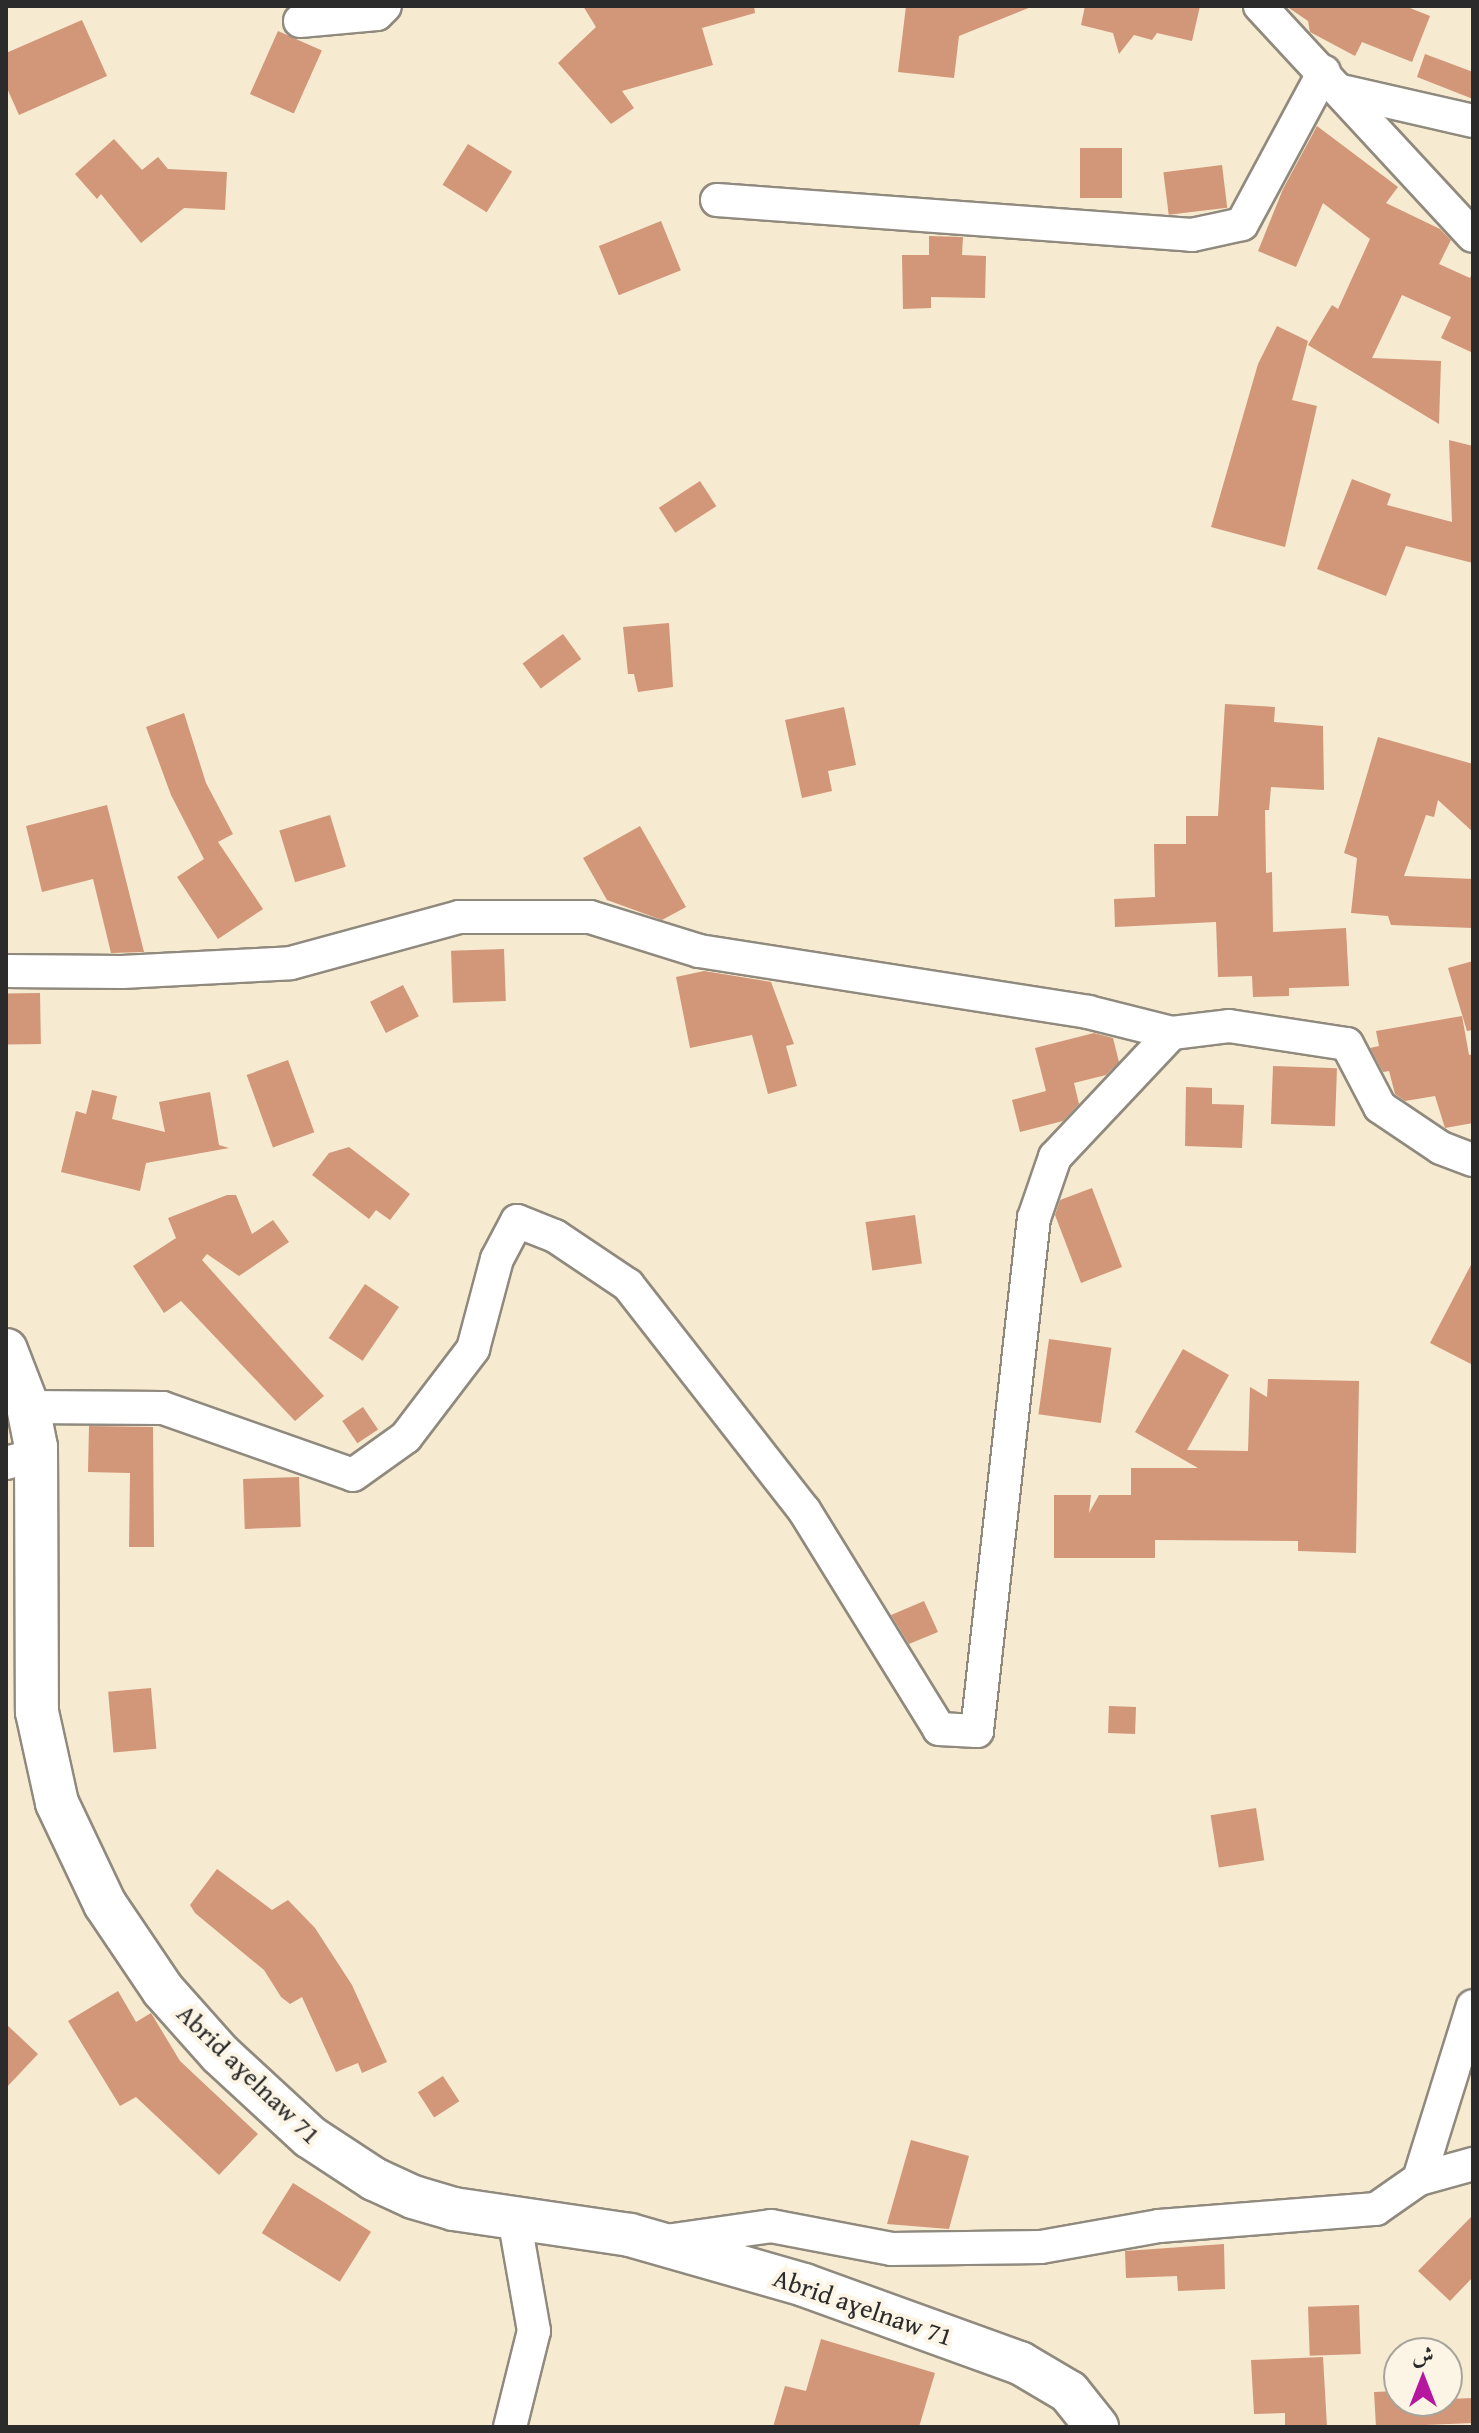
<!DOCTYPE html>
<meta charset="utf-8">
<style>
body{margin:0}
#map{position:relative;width:1479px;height:2433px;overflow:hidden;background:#f6ead1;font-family:"Gentium Book Plus",Amiri,serif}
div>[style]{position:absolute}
.building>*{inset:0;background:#d29678;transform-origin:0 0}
.roads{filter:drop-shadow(2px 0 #908a7e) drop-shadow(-2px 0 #908a7e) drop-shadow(0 2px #908a7e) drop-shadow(0 -2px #908a7e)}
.minor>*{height:32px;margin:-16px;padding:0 16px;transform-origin:16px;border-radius:16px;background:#fff}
.major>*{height:42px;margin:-21px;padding:0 21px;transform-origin:21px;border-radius:21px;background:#fff}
span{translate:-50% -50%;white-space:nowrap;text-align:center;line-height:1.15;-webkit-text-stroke:8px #fcf5e5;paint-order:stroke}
.street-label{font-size:26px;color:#2b2b2b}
.frame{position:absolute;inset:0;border:8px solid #2b2b2b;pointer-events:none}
.north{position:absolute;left:1383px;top:2337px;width:80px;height:80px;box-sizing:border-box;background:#fcf5e5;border:2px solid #a8a49b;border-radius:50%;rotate:0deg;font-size:22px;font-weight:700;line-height:32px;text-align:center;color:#2b2b2b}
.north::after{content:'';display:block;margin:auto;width:28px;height:36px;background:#b5179e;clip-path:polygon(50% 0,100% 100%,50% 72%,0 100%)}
</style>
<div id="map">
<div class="building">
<i style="clip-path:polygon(583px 6px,754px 6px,755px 13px,702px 28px,713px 65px,622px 91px,634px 108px,611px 124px,558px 63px,596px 27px)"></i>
<i style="clip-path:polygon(906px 6px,1031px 6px,1031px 7px,959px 36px,954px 78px,898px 72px)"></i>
<i style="clip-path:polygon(1085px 6px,1200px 6px,1192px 41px,1157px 33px,1152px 40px,1134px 35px,1119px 54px,1113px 33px,1081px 25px)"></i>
<i style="clip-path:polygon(1286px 6px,1405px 6px,1430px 16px,1412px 62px,1362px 42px,1355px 56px,1310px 32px,1308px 21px)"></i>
<i style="clip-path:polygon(82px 20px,107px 76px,19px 115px,6px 86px,6px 53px)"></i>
<i style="left:278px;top:31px;width:48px;height:69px;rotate:24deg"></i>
<i style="clip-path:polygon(1425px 54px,1473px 72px,1473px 99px,1417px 77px)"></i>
<i style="clip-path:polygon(1317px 126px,1398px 187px,1386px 203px,1440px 229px,1451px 240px,1439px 264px,1470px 278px,1473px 271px,1473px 353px,1441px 338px,1451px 317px,1402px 295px,1372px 358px,1441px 361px,1439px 424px,1308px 345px,1332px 305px,1338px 309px,1370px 239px,1323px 203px,1296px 267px,1258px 251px,1283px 189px)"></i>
<i style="clip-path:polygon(114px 139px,142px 170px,158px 157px,168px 169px,227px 172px,225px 210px,184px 208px,141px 243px,101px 194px,97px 199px,75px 174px)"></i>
<i style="left:468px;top:144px;width:52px;height:48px;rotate:32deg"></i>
<i style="left:1080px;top:148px;width:42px;height:50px"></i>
<i style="left:1222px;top:165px;width:43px;height:59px;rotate:83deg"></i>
<i style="left:661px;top:221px;width:53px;height:67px;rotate:68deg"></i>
<i style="clip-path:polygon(929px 236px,963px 237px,962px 255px,986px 256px,985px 298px,931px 297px,931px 308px,903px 309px,902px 255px,929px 255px)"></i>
<i style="clip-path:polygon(1277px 326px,1308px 341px,1292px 400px,1317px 406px,1285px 547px,1211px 527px,1258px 364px)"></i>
<i style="clip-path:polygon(1449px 440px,1473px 446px,1473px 563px,1406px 546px,1386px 596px,1317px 569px,1352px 479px,1391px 494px,1387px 505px,1452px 522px)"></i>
<i style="left:700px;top:481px;width:30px;height:49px;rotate:57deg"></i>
<i style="clip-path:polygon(669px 623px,673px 687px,638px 692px,634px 674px,628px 674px,623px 627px)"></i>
<i style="left:563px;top:634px;width:31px;height:50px;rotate:54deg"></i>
<i style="clip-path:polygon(1225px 704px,1275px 707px,1274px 722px,1323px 726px,1324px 790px,1271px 787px,1269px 810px,1265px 810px,1266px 873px,1272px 872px,1273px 932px,1346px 928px,1349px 986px,1289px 988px,1289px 996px,1253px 997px,1252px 976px,1218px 977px,1216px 922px,1115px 927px,1114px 899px,1155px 897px,1154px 844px,1186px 844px,1186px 816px,1218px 816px)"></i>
<i style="clip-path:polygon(844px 707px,856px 765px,828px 771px,832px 791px,802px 798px,785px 720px)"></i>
<i style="clip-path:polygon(184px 713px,206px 783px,233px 834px,218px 842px,263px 909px,218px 939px,177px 877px,204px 859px,171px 795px,146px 727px)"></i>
<i style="clip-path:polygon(1378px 737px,1473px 764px,1473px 832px,1438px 800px,1434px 817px,1426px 815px,1404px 876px,1473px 879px,1473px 928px,1391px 925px,1388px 916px,1351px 913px,1357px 858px,1344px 853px)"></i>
<i style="clip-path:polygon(107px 805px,144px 952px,111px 953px,93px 879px,42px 892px,26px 826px)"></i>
<i style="left:330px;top:815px;width:54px;height:53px;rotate:73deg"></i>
<i style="clip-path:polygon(640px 826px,686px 907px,662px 920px,607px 900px,583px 858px)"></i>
<i style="left:504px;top:949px;width:52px;height:53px;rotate:88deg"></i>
<i style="clip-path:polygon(1473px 961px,1473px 1030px,1467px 1031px,1448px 968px)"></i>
<i style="clip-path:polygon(704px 971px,771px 982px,794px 1044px,786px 1046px,797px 1086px,768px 1094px,752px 1035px,690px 1048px,676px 977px)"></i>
<i style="left:403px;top:985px;width:35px;height:37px;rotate:63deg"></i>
<i style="left:40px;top:993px;width:51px;height:34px;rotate:89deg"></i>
<i style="clip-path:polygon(1462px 1016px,1469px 1055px,1473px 1054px,1473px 1123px,1445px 1128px,1435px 1096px,1405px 1101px,1395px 1094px,1389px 1071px,1383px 1072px,1370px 1048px,1379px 1046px,1376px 1031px)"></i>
<i style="clip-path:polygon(1094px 1033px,1113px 1038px,1119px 1062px,1106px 1075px,1074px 1083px,1079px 1104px,1063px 1121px,1020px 1132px,1012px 1100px,1046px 1091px,1035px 1048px)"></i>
<i style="left:288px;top:1060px;width:77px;height:44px;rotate:70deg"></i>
<i style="left:1273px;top:1066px;width:64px;height:58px;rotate:2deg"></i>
<i style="clip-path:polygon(1186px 1087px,1212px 1088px,1212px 1104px,1244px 1105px,1242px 1148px,1185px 1146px)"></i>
<i style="clip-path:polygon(92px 1090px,117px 1096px,112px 1119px,165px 1132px,159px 1102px,210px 1092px,219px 1145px,229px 1148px,146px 1163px,140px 1191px,61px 1172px,76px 1111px,86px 1114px)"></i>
<i style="clip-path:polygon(349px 1147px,410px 1194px,390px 1220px,376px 1210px,369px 1219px,312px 1175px,329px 1153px)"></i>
<i style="clip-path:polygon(1092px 1188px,1122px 1267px,1081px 1283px,1055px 1215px,1060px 1200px)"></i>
<i style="clip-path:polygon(227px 1195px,236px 1195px,252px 1234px,273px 1220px,289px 1242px,239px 1276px,207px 1254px,202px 1260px,324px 1396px,295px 1421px,181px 1301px,164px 1313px,133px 1266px,176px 1238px,168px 1218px)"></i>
<i style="left:915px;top:1215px;width:49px;height:50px;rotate:82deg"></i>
<i style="clip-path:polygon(1473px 1261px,1473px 1365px,1430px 1343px)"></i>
<i style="left:365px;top:1284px;width:41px;height:65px;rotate:34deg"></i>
<i style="left:1049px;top:1339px;width:63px;height:76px;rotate:8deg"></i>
<i style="clip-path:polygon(1183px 1349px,1229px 1375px,1187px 1450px,1248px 1451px,1250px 1387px,1267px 1397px,1268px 1379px,1359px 1381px,1356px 1553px,1298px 1551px,1298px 1541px,1155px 1540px,1155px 1558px,1054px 1558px,1054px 1495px,1091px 1495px,1089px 1513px,1099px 1495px,1131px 1495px,1131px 1468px,1198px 1468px,1135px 1432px)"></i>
<i style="left:363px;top:1407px;width:27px;height:25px;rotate:56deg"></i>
<i style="clip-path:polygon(89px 1426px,153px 1427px,154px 1547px,129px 1547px,130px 1473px,88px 1472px)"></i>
<i style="left:299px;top:1477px;width:50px;height:56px;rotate:88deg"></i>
<i style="clip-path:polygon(924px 1601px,938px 1632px,909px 1644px,891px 1615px)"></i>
<i style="left:151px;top:1688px;width:61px;height:43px;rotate:85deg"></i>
<i style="left:1109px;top:1706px;width:27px;height:27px;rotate:2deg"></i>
<i style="left:1256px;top:1808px;width:53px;height:46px;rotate:81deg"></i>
<i style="clip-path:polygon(217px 1869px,272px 1910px,288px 1900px,315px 1928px,352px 1985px,387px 2062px,362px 2073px,358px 2063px,336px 2072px,302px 1997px,290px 2004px,281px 1997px,264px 1970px,195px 1913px,190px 1905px)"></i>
<i style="clip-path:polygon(118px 1991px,136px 2022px,151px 2013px,180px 2061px,258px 2134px,219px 2175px,136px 2097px,120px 2106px,68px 2021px)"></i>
<i style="clip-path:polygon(6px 2024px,38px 2054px,6px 2088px)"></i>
<i style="left:443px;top:2076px;width:30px;height:30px;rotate:57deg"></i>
<i style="clip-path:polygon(911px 2140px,969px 2156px,949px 2229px,887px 2224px)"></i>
<i style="left:293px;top:2183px;width:92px;height:59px;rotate:32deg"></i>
<i style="clip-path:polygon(1473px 2215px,1473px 2277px,1450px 2301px,1418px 2271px)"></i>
<i style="clip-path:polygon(1224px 2244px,1225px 2289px,1178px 2291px,1177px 2276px,1126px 2278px,1125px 2251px)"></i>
<i style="left:1359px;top:2305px;width:49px;height:51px;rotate:88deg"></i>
<i style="clip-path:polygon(821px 2339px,935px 2373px,919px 2427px,773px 2427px,785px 2386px,806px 2391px)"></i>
<i style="clip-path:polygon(1323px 2357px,1327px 2427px,1285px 2427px,1285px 2413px,1254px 2414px,1251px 2360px)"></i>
<i style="clip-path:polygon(1398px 2391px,1399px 2401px,1473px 2398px,1473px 2423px,1376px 2427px,1374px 2392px)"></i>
</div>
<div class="roads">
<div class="minor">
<i style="left:1260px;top:6px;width:313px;rotate:47.2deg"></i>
<i style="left:300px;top:21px;width:77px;rotate:-5.2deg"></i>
<i style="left:377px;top:14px;width:11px;rotate:-45deg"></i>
<i style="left:1342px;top:91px;width:134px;rotate:12.9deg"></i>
<i style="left:717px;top:200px;width:476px;rotate:4.2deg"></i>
<i style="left:1192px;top:235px;width:51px;rotate:-12.4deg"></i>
<i style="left:1242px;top:224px;width:173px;rotate:-61.7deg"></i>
<i style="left:6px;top:971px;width:116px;rotate:0.5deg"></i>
<i style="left:122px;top:972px;width:169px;rotate:-3deg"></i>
<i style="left:291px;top:963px;width:174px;rotate:-15.3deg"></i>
<i style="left:459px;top:917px;width:131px"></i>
<i style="left:590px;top:917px;width:114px;rotate:17.3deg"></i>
<i style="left:699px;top:951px;width:394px;rotate:8.9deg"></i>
<i style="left:1088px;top:1012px;width:87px;rotate:14deg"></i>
<i style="left:28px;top:1407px;width:135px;rotate:0.4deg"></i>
<i style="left:163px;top:1408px;width:201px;rotate:19.4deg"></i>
<i style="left:353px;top:1475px;width:65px;rotate:-35.6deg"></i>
<i style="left:406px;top:1437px;width:111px;rotate:-52.7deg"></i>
<i style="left:473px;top:1349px;width:93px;rotate:-75.1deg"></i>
<i style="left:497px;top:1259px;width:43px;rotate:-62.2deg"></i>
<i style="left:517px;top:1221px;width:41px;rotate:21.5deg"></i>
<i style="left:555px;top:1236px;width:88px;rotate:33.9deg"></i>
<i style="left:628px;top:1285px;width:286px;rotate:52deg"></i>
<i style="left:804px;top:1510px;width:257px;rotate:58.3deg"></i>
<i style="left:939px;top:1729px;width:38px;rotate:3deg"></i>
<i style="left:977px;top:1731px;width:516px;rotate:-83.66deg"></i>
<i style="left:1034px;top:1218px;width:65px;rotate:-71deg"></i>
<i style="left:1055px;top:1157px;width:170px;rotate:-46.7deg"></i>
<i style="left:1172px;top:1033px;width:57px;rotate:-7deg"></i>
<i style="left:1229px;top:1026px;width:119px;rotate:8.7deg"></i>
<i style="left:1347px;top:1044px;width:71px;rotate:62.4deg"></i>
<i style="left:1380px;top:1107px;width:73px;rotate:33.9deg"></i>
<i style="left:1441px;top:1148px;width:34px;rotate:21deg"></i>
<i style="left:6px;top:1463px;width:31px;rotate:-15deg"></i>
<i style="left:1419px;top:2179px;width:56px;rotate:-15.5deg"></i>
<i style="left:666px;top:2241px;width:106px;rotate:-8.1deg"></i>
<i style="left:771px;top:2226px;width:123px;rotate:10.8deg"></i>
<i style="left:892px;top:2249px;width:149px;rotate:-0.8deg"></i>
<i style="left:1041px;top:2247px;width:120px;rotate:-10.1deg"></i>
<i style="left:1159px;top:2226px;width:218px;rotate:-4.5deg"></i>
<i style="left:1376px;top:2209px;width:52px;rotate:-34.9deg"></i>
<i style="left:1419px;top:2179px;width:181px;rotate:-72.7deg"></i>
<i style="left:510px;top:2427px;width:99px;rotate:-76deg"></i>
<i style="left:534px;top:2331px;width:116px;rotate:-100deg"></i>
</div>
<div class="major">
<i style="left:6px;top:1350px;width:61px;rotate:68.9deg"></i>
<i style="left:28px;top:1407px;width:41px;rotate:78.7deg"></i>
<i style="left:36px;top:1447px;width:265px;rotate:89.8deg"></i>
<i style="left:37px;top:1712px;width:93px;rotate:77.6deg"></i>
<i style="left:57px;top:1803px;width:112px;rotate:64.6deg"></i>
<i style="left:105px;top:1904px;width:104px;rotate:56deg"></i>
<i style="left:163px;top:1990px;width:86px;rotate:48.3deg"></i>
<i style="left:220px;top:2054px;width:122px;rotate:42.7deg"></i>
<i style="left:310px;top:2137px;width:77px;rotate:33.3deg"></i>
<i style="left:374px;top:2179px;width:43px;rotate:24.8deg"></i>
<i style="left:413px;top:2197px;width:43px;rotate:16.3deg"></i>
<i style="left:454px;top:2209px;width:178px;rotate:8.4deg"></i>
<i style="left:630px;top:2235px;width:181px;rotate:16deg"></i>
<i style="left:804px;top:2285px;width:230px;rotate:19.9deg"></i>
<i style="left:1020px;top:2363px;width:57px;rotate:30.6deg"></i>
<i style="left:1069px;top:2392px;width:45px;rotate:51.3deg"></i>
</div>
</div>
<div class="street-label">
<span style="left:249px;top:2074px;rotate:44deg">Abrid aɣelnaw 71</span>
<span style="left:863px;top:2307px;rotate:19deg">Abrid aɣelnaw 71</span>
</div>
<div class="frame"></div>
<div class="north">ش</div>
</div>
